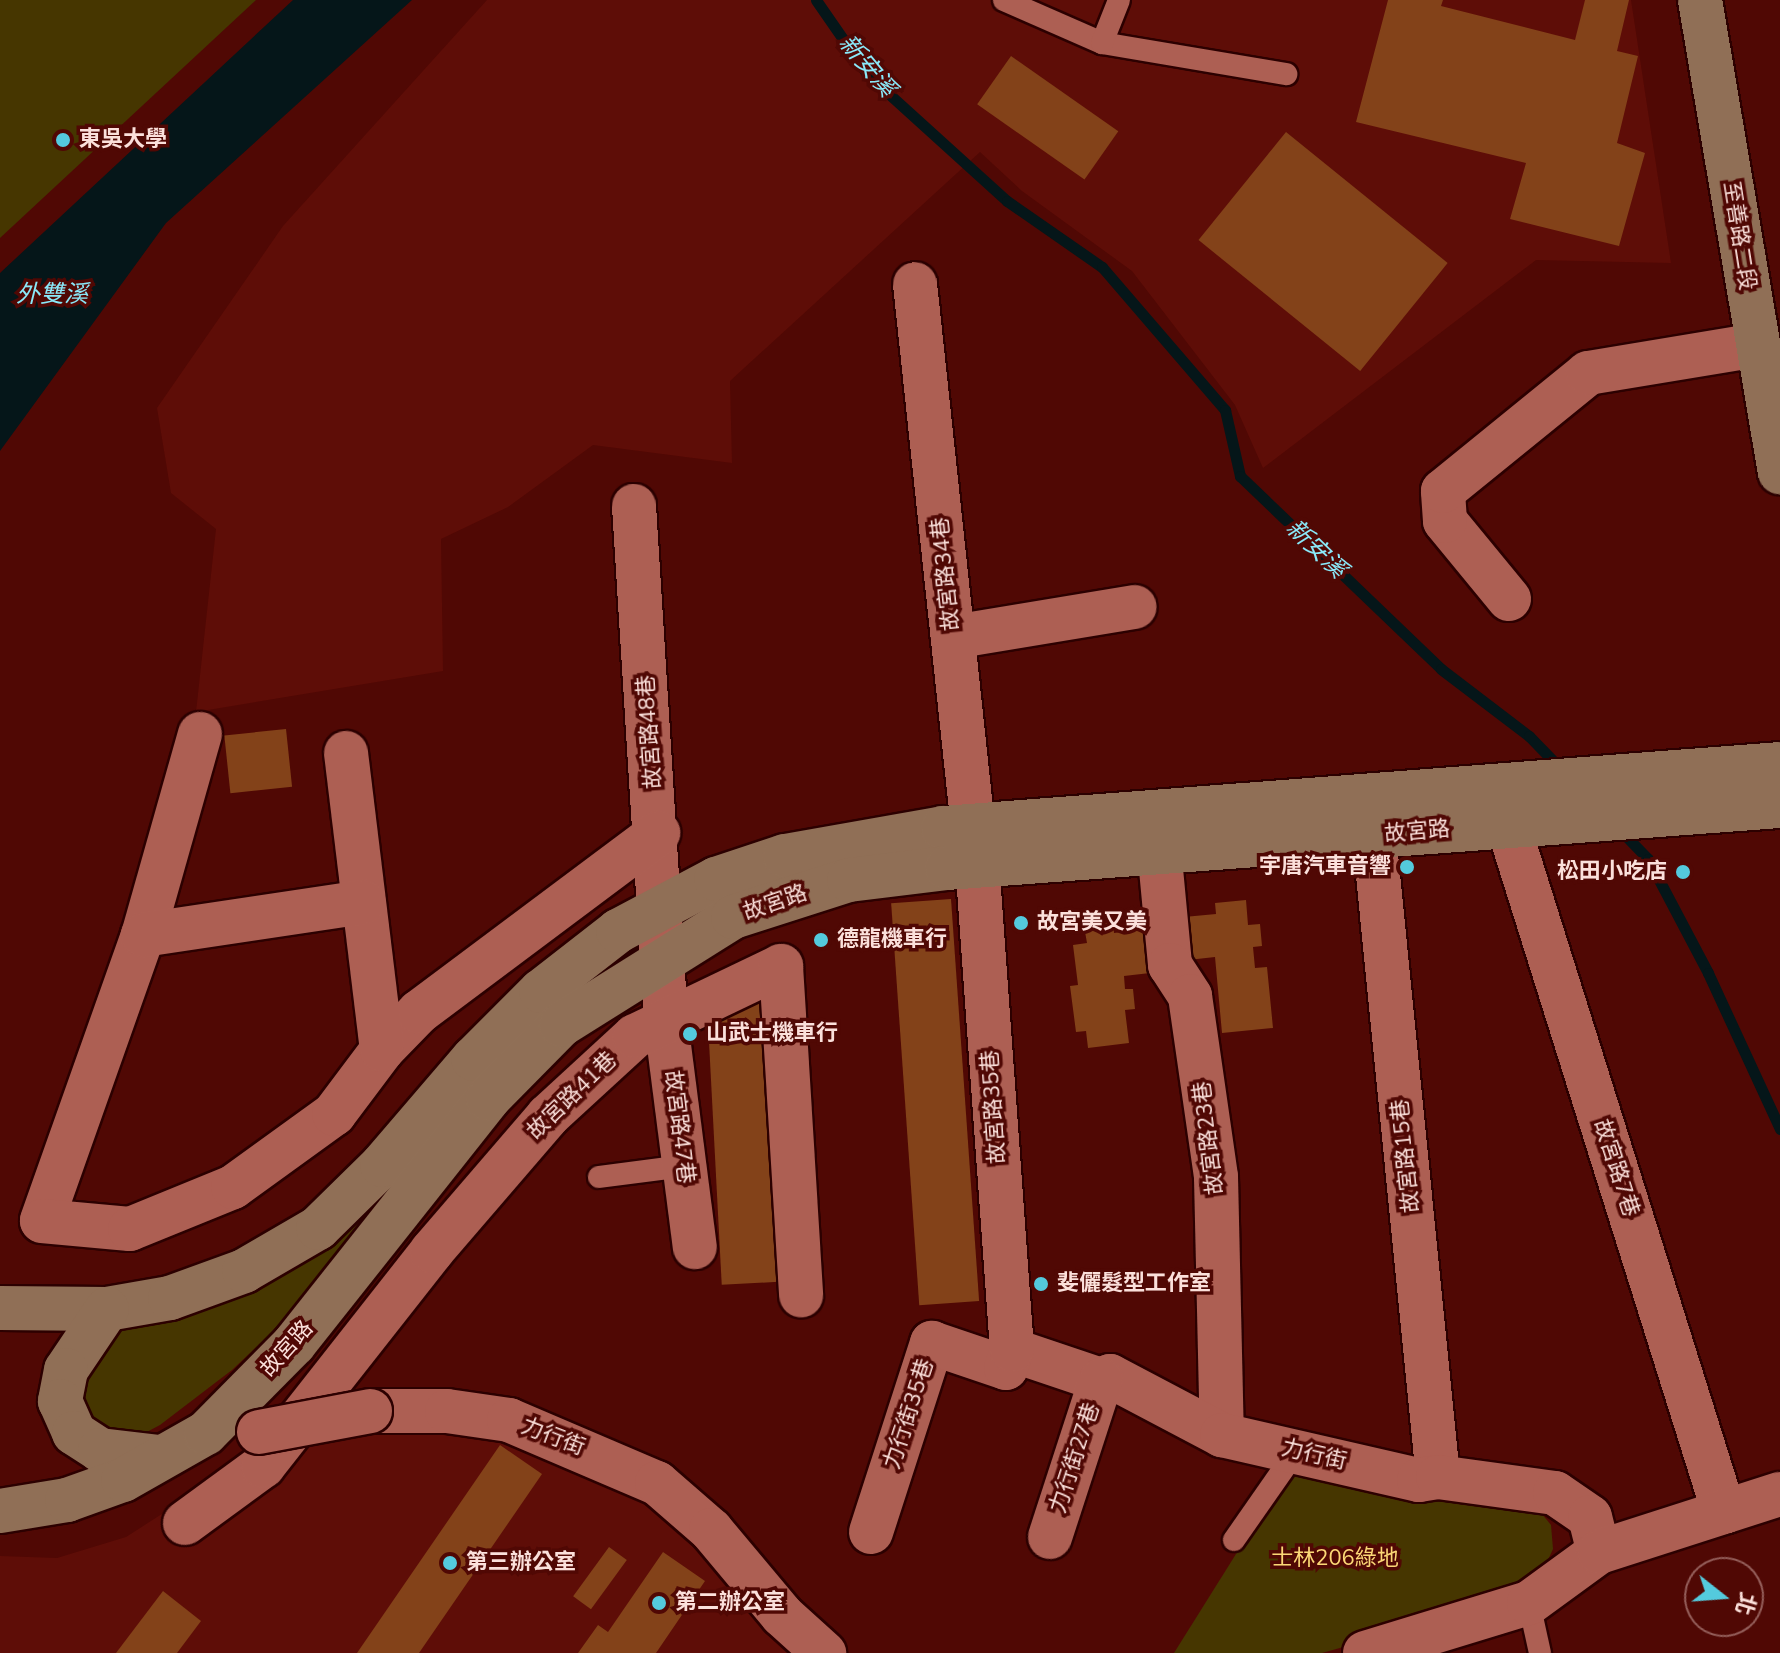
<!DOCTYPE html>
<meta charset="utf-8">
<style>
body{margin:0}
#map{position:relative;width:1780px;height:1653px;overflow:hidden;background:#500804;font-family:"Nunito Sans","Noto Sans TC",sans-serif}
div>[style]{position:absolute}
.built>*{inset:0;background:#5e0d07}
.green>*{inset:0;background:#463600}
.water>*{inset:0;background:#051619}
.stream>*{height:11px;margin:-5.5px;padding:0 5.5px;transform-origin:5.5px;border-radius:5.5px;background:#051619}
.building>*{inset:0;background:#834219;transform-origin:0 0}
.roads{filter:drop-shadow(2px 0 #2c0000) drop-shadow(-2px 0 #2c0000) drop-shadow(0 2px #2c0000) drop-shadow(0 -2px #2c0000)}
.lane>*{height:22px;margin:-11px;padding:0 11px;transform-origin:11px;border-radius:11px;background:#ad5f53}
.street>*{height:44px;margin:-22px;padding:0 22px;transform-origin:22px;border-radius:22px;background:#ad5f53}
.secondary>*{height:44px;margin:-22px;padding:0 22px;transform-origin:22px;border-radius:22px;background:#906f56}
.bridges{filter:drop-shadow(2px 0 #2c0000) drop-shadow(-2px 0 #2c0000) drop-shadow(0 2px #2c0000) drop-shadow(0 -2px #2c0000)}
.street-bridge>*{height:44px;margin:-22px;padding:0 22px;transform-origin:22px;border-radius:22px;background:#ad5f53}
.dots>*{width:22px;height:22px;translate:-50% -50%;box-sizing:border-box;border:4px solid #500804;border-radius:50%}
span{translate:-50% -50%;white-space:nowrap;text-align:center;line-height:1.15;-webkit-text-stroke:7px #500804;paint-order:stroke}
.poi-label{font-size:22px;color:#fbe0db;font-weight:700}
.left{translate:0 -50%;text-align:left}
.right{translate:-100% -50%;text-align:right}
.street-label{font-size:22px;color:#fbe0db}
.park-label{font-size:22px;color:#fbd776}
.water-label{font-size:24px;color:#8ae9f9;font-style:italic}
.north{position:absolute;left:1684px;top:1557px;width:80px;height:80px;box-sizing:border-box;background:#500804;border:2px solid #945e5a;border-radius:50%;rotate:107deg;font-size:22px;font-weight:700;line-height:32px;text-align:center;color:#fbe0db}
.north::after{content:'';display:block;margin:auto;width:28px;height:36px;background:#54cadd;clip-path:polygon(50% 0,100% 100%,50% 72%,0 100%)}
</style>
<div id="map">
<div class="built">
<i style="clip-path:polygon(487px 0,1631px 0,1671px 263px,1536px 260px,1263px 468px,1235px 405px,1132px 271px,1022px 191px,980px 152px,730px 381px,732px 463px,593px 445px,508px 507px,441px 539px,443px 671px,196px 712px,216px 529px,171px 493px,157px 408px,283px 226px)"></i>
<i style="clip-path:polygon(361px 1422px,489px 1424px,614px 1474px,705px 1534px,805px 1653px,0 1653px,0 1556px,57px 1558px,126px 1537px,207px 1485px)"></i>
</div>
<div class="green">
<i style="clip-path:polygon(0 0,256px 0,0 238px)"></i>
<i style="clip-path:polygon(368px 1217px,301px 1305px,232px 1370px,160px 1425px,128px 1442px,85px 1421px,76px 1378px,109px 1333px,191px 1314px,256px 1288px)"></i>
<i style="clip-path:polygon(1293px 1463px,1533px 1503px,1551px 1525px,1553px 1549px,1542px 1573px,1461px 1614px,1322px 1653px,1174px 1653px)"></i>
</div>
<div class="water">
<i style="clip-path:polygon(293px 0,412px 0,166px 223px,0 451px,0 273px)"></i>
</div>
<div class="stream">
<i style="left:816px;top:0;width:91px;rotate:55.3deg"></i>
<i style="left:868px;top:75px;width:188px;rotate:42.2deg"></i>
<i style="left:1007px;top:201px;width:116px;rotate:34.8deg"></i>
<i style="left:1102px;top:267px;width:189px;rotate:49.3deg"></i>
<i style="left:1225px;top:410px;width:68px;rotate:77.2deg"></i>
<i style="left:1240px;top:476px;width:279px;rotate:43.8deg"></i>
<i style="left:1441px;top:669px;width:111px;rotate:37.3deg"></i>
<i style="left:1529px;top:736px;width:47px;rotate:45.9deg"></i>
<i style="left:1621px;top:831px;width:39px;rotate:46deg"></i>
<i style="left:1648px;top:859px;width:129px;rotate:62.2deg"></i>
<i style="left:1708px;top:973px;width:172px;rotate:65.2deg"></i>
</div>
<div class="building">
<i style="clip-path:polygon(1388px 0,1443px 0,1441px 6px,1575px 40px,1585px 0,1629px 0,1617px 51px,1638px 56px,1617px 143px,1645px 153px,1619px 246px,1510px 219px,1526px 163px,1356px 122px)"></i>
<i style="left:1011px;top:56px;width:131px;height:59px;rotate:35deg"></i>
<i style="left:1286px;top:132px;width:208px;height:139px;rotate:39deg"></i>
<i style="left:286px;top:729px;width:58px;height:62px;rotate:84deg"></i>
<i style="left:951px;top:899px;width:403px;height:60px;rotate:86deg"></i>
<i style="clip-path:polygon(1246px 900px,1248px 925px,1260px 924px,1262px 946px,1253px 947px,1255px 968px,1267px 967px,1273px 1028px,1222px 1033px,1215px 957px,1188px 960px,1184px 917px,1216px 914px,1215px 903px)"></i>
<i style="clip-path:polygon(1113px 922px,1114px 933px,1144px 929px,1150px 973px,1124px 976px,1125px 989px,1133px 989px,1135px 1009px,1125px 1010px,1129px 1043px,1088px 1048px,1086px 1031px,1076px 1032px,1070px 986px,1078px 985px,1073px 945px,1087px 943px,1084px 926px)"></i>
<i style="left:768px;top:1002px;width:280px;height:61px;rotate:87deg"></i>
<i style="clip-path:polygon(500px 1445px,542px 1474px,419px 1653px,357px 1653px)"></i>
<i style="left:609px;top:1547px;width:22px;height:61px;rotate:36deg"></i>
<i style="clip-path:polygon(663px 1552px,705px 1581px,656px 1653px,578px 1653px,598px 1625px,608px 1632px)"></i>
<i style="clip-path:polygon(163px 1591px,201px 1621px,177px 1653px,116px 1653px)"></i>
</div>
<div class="roads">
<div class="lane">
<i style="left:1004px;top:0;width:107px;rotate:23.7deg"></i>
<i style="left:1102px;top:43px;width:187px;rotate:9.6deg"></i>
<i style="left:1102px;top:43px;width:46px;rotate:-68.4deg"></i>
<i style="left:599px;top:1177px;width:86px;rotate:-7.4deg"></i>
<i style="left:1234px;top:1540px;width:108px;rotate:-55.1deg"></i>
<i style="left:1529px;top:1603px;width:51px;rotate:77.6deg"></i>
</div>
<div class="street">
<i style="left:634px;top:506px;width:517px;rotate:86.45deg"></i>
<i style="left:666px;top:1022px;width:227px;rotate:82.7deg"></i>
<i style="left:1509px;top:599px;width:101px;rotate:-129.4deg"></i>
<i style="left:1445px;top:521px;width:30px;rotate:-94deg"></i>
<i style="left:1443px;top:491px;width:187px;rotate:-39.1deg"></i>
<i style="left:1588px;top:373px;width:171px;rotate:-9.4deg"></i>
<i style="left:953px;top:637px;width:184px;rotate:-9.4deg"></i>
<i style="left:200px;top:734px;width:209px;rotate:105.8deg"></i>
<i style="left:143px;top:935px;width:303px;rotate:109.5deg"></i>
<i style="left:42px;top:1221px;width:88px;rotate:5.2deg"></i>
<i style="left:130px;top:1229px;width:111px;rotate:-22.2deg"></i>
<i style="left:233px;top:1187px;width:125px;rotate:-35.9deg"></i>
<i style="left:334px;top:1114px;width:80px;rotate:-53.1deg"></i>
<i style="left:382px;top:1050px;width:53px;rotate:-45.8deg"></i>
<i style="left:419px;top:1012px;width:299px;rotate:-36.8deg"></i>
<i style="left:346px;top:753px;width:299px;rotate:83.1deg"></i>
<i style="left:1508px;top:825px;width:720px;rotate:72.55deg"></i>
<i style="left:1374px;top:835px;width:645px;rotate:84.31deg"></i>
<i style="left:1159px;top:848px;width:118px;rotate:84.6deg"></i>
<i style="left:1170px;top:965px;width:37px;rotate:57deg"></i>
<i style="left:1190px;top:996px;width:183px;rotate:81.8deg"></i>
<i style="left:1216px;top:1177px;width:258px;rotate:88.7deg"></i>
<i style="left:143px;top:935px;width:223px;rotate:-8.5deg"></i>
<i style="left:1012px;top:1350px;width:94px;rotate:18.6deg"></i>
<i style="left:1101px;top:1380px;width:10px;rotate:-24deg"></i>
<i style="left:1110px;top:1376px;width:127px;rotate:27.8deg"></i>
<i style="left:1222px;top:1435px;width:202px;rotate:12.9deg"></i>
<i style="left:1419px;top:1480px;width:19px;rotate:-9deg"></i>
<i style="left:1438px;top:1477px;width:118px;rotate:7.8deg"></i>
<i style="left:1555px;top:1493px;width:42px;rotate:34.4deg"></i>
<i style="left:1590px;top:1517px;width:36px;rotate:76deg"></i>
<i style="left:370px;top:1411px;width:77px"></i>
<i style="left:447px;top:1411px;width:63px;rotate:8.3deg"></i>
<i style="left:509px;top:1420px;width:161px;rotate:23.1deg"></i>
<i style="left:657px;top:1483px;width:72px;rotate:41deg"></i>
<i style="left:711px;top:1530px;width:111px;rotate:50.1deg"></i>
<i style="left:782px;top:1615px;width:57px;rotate:42.1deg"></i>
<i style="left:185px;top:1523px;width:97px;rotate:-36.2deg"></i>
<i style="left:263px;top:1466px;width:273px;rotate:-51.8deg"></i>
<i style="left:432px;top:1251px;width:178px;rotate:-49.3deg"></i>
<i style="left:548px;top:1116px;width:118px;rotate:-42.6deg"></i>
<i style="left:635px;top:1036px;width:162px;rotate:-25.6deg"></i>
<i style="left:781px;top:966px;width:330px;rotate:86.5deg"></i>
<i style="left:871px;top:1532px;width:199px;rotate:-72.1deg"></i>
<i style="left:932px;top:1343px;width:78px;rotate:18.7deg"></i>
<i style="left:1006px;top:1368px;width:19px;rotate:-72deg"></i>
<i style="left:1012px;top:1350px;width:486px;rotate:-94.1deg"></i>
<i style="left:977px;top:865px;width:584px;rotate:-96.09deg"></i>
<i style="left:1050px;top:1537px;width:165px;rotate:-72deg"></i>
<i style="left:1365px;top:1653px;width:171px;rotate:-17deg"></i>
<i style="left:1529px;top:1603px;width:87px;rotate:-36.1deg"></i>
<i style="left:1599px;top:1552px;width:190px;rotate:-17.8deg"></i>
</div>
<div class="secondary">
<i style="left:1700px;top:0;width:479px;rotate:80.4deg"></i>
<i style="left:0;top:1308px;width:107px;rotate:0.5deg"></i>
<i style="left:107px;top:1309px;width:64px;rotate:-9.9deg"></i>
<i style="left:170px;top:1298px;width:79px;rotate:-20deg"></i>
<i style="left:244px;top:1271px;width:86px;rotate:-30.2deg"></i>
<i style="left:318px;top:1228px;width:90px;rotate:-44.5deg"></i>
<i style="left:382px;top:1165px;width:140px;rotate:-49.4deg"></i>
<i style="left:473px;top:1059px;width:96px;rotate:-45deg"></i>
<i style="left:541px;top:991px;width:98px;rotate:-37.9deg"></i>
<i style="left:618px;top:931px;width:111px;rotate:-28deg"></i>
<i style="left:716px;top:879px;width:73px;rotate:-18.4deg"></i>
<i style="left:785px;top:856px;width:160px;rotate:-10deg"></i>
<i style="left:943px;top:828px;width:839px;rotate:-4.37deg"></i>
<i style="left:107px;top:1309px;width:73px;rotate:123.9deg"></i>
<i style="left:66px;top:1370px;width:32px;rotate:101deg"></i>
<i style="left:60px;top:1401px;width:35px;rotate:66deg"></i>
<i style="left:74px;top:1433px;width:31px;rotate:33deg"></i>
<i style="left:100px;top:1450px;width:60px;rotate:6.7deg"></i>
<i style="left:0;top:1511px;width:68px;rotate:-9.3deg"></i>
<i style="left:67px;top:1500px;width:59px;rotate:-19.7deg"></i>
<i style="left:123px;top:1480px;width:95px;rotate:-29.5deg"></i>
<i style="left:206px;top:1433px;width:125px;rotate:-45.3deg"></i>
<i style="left:294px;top:1344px;width:313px;rotate:-51.6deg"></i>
<i style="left:488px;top:1099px;width:104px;rotate:-45.4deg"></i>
<i style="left:561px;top:1025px;width:203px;rotate:-32.1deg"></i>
<i style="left:733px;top:917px;width:122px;rotate:-17.7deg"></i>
<i style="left:849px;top:880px;width:99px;rotate:-7deg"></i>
<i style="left:947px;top:868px;width:835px;rotate:-4.26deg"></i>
</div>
</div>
<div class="bridges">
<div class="street-bridge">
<i style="left:259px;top:1432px;width:113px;rotate:-10.7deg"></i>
</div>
</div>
<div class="dots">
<i style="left:63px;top:140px;background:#54cadd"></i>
<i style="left:1407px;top:867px;background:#54cadd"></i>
<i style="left:1683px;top:872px;background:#54cadd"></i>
<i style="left:1021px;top:923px;background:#54cadd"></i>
<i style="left:821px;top:940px;background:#54cadd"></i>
<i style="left:690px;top:1034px;background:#54cadd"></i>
<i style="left:1041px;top:1284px;background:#54cadd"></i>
<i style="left:450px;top:1563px;background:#54cadd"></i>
<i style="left:659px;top:1603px;background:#54cadd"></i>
</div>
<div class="poi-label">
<span class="left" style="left:79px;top:140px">東吳大學</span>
<span class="right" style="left:1391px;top:867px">宇唐汽車音響</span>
<span class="right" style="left:1667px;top:872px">松田小吃店</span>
<span class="left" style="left:1037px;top:923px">故宮美又美</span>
<span class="left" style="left:837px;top:940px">德龍機車行</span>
<span class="left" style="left:706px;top:1034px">山武士機車行</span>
<span class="left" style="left:1057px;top:1284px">斐儷髮型工作室</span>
<span class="left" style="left:466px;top:1563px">第三辦公室</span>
<span class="left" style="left:675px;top:1603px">第二辦公室</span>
</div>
<div class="street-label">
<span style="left:1739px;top:236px;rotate:81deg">至善路二段</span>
<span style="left:946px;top:574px;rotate:-96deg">故宮路34巷</span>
<span style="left:650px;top:732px;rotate:-94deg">故宮路48巷</span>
<span style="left:1417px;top:832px;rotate:-5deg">故宮路</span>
<span style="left:775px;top:903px;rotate:-19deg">故宮路</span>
<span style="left:572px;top:1096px;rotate:-44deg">故宮路41巷</span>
<span style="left:994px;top:1107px;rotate:-94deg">故宮路35巷</span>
<span style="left:679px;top:1127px;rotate:83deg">故宮路47巷</span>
<span style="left:1209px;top:1138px;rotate:-97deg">故宮路23巷</span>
<span style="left:1406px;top:1156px;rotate:-96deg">故宮路15巷</span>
<span style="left:1616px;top:1168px;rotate:72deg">故宮路7巷</span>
<span style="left:287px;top:1349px;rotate:-48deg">故宮路</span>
<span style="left:909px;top:1414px;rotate:-72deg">力行街35巷</span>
<span style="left:553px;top:1437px;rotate:21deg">力行街</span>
<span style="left:1314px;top:1455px;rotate:13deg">力行街</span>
<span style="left:1075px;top:1458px;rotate:-72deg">力行街27巷</span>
</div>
<div class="park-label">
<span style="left:1335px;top:1559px">士林206綠地</span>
</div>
<div class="water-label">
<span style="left:867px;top:66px;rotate:50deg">新安溪</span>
<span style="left:52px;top:295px">外雙溪</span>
<span style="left:1316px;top:549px;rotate:44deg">新安溪</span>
</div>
<div class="north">北</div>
</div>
